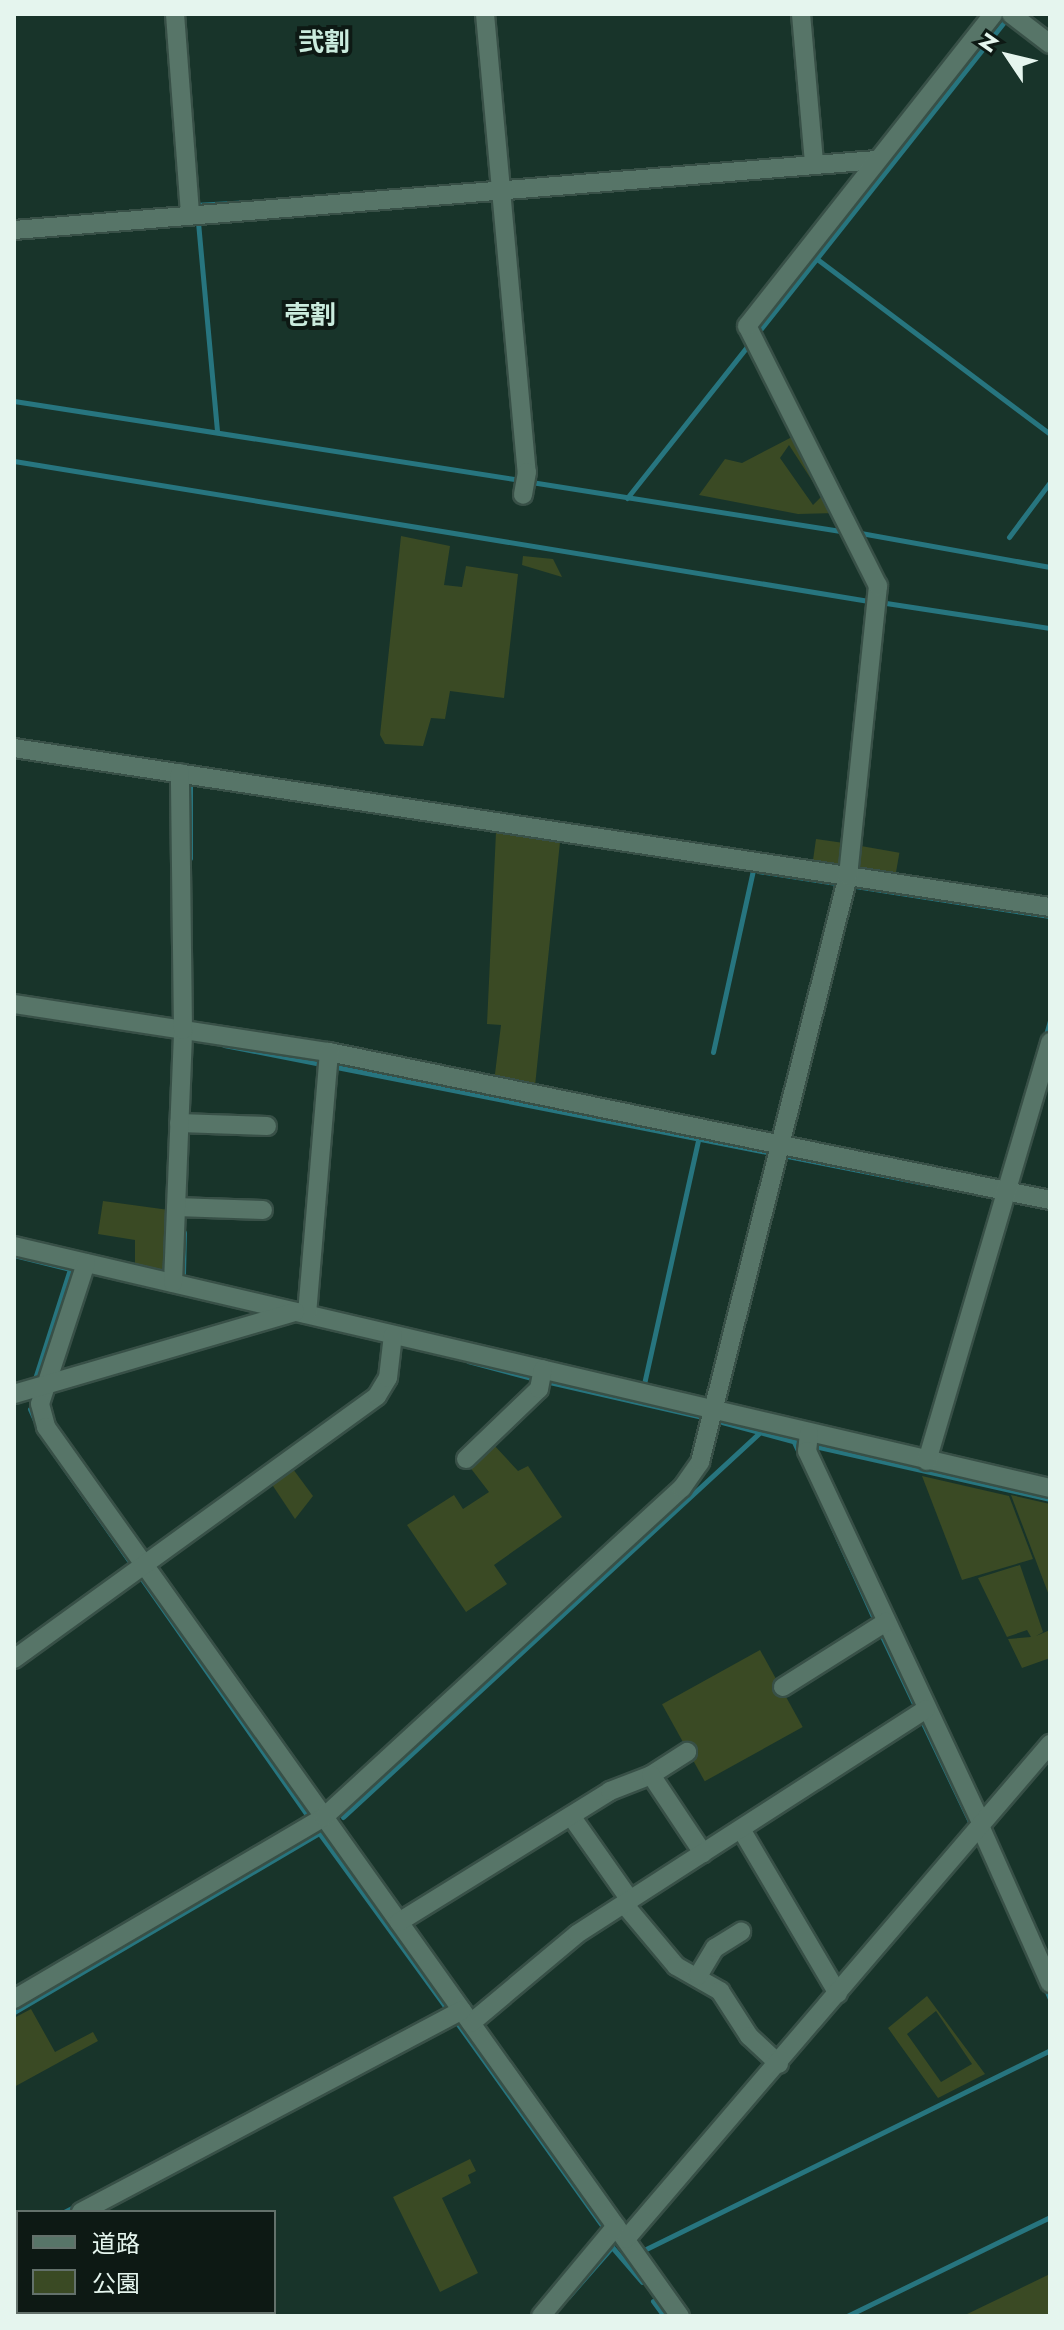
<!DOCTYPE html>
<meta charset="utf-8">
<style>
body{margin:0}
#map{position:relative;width:1064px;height:2330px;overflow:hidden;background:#18342a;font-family:Jost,"Noto Sans JP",sans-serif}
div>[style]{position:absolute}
.green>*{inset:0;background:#3a4a24;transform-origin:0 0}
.stream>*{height:5px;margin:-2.5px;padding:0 2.5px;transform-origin:2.5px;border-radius:2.5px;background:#27757f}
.roads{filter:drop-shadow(2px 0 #385047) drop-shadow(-2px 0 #385047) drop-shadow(0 2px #385047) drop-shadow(0 -2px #385047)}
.minor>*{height:18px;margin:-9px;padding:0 9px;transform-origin:9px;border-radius:9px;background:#577568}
span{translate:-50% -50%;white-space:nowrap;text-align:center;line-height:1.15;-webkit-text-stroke:8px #0d1914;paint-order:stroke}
.neighbourhood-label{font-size:26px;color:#caebdd;font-weight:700}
.frame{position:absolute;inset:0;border:16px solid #e5f5ee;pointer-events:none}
.legend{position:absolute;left:16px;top:2210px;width:260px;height:104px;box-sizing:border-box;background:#0d1914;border:2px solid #63716b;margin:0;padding:10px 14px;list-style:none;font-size:24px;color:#e5f5ee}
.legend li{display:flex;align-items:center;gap:16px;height:40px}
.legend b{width:40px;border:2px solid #63716b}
.north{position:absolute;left:968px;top:16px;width:80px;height:80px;-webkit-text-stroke:6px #0d1914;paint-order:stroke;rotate:305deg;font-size:22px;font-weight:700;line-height:32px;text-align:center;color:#e5f5ee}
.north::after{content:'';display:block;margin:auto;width:28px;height:36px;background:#e5f5ee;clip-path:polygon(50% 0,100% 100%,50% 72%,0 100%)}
</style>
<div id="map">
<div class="green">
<i style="clip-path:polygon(evenodd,792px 437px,836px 513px,798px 514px,699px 495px,725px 459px,742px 463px,792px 437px,789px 445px,822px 496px,813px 505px,780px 458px,789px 445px)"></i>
<i style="clip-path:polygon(401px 536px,450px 546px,444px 585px,462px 587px,466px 566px,518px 574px,504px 698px,450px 691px,445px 719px,431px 718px,423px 746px,385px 744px,380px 735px)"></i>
<i style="clip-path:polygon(523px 556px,553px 559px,562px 577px,522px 565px)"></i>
<i style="clip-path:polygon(496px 832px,560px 842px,535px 1086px,494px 1082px,501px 1025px,487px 1024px)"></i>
<i style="left:816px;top:839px;width:30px;height:26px;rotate:8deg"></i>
<i style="left:861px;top:846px;width:39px;height:26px;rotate:10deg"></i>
<i style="clip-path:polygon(103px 1201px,169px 1210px,168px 1266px,160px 1273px,135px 1267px,135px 1240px,98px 1234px)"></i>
<i style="clip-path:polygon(493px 1444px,518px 1471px,528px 1466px,562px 1517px,494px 1565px,507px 1584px,466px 1612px,407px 1525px,454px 1495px,463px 1509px,489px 1492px,469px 1466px)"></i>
<i style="clip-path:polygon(290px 1465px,313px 1496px,295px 1519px,269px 1480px)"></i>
<i style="clip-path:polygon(922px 1476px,1009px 1496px,1033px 1559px,962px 1580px)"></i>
<i style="clip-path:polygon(1011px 1495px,1050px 1504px,1050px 1598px)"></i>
<i style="clip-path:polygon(1020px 1565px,1043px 1632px,1036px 1636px,1050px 1630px,1050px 1658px,1022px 1668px,1008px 1639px,1031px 1637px,1027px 1630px,1007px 1637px,978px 1578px)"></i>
<i style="left:760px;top:1650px;width:88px;height:112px;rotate:61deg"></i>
<i style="clip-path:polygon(evenodd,927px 1996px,985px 2074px,938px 2098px,888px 2028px,927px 1996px,936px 2011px,972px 2064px,941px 2082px,907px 2034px,936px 2011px)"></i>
<i style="clip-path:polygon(31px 2009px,55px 2052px,93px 2032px,98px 2041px,14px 2087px,14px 2018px)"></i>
<i style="clip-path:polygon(470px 2159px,476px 2171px,468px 2175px,471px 2183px,442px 2198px,478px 2273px,440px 2292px,393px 2197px)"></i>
<i style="clip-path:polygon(1050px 2274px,1050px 2316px,963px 2316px)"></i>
</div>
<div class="stream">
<i style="left:194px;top:205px;width:57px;rotate:-3deg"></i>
<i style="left:198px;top:222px;width:211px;rotate:84.8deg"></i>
<i style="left:817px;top:259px;width:291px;rotate:36.9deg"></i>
<i style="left:756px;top:335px;width:406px;rotate:-51.6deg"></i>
<i style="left:14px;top:401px;width:513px;rotate:8.86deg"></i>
<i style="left:14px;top:461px;width:866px;rotate:9.3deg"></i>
<i style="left:531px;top:482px;width:318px;rotate:9deg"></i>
<i style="left:627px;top:498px;width:198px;rotate:-51.6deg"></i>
<i style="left:855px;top:532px;width:198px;rotate:10.2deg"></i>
<i style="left:1009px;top:537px;width:69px;rotate:-53.3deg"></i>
<i style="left:886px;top:603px;width:166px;rotate:8.7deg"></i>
<i style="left:190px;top:858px;width:75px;rotate:-90deg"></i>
<i style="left:758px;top:871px;width:295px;rotate:8.8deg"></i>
<i style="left:1045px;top:1038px;width:19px;rotate:-74deg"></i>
<i style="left:224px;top:1045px;width:719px;rotate:11.15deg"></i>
<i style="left:713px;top:1052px;width:186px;rotate:-77.6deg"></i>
<i style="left:14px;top:1255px;width:58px;rotate:14deg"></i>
<i style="left:70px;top:1269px;width:115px;rotate:107.7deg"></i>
<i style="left:183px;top:1274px;width:42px;rotate:-88.6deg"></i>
<i style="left:468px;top:1361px;width:69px;rotate:15deg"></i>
<i style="left:545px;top:1381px;width:165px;rotate:12.9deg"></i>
<i style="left:644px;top:1384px;width:250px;rotate:-77.5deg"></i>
<i style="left:30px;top:1409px;width:27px;rotate:66deg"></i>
<i style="left:722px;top:1422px;width:77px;rotate:15.1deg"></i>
<i style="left:46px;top:1442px;width:459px;rotate:55deg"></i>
<i style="left:794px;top:1442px;width:14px;rotate:65deg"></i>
<i style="left:819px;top:1447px;width:237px;rotate:12.7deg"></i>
<i style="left:824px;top:1508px;width:126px;rotate:65.7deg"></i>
<i style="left:880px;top:1632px;width:86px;rotate:64.6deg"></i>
<i style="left:921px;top:1719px;width:119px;rotate:64.5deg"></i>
<i style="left:343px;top:1817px;width:565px;rotate:-42.7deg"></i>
<i style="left:317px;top:1830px;width:225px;rotate:54deg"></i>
<i style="left:1045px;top:1987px;width:13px;rotate:67deg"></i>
<i style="left:14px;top:2012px;width:354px;rotate:-30.4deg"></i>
<i style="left:455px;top:2020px;width:254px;rotate:54.4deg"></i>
<i style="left:64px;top:2212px;width:16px;rotate:-27deg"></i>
<i style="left:629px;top:2222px;width:195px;rotate:-49.4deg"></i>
<i style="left:644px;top:2250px;width:453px;rotate:-26.2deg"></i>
<i style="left:568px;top:2297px;width:67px;rotate:-48.7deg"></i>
<i style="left:612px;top:2247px;width:46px;rotate:49.4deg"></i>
<i style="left:653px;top:2301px;width:19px;rotate:54deg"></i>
<i style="left:523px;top:2316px;width:12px"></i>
<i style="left:847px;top:2316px;width:226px;rotate:-26deg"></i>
</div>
<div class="roads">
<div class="minor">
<i style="left:175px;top:14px;width:201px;rotate:85.7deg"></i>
<i style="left:485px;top:14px;width:460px;rotate:84.8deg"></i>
<i style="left:527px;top:472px;width:23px;rotate:100deg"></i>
<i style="left:801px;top:14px;width:150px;rotate:85deg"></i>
<i style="left:1011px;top:14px;width:49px;rotate:37.6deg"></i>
<i style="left:14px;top:230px;width:866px;rotate:-4.64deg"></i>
<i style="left:14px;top:748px;width:1048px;rotate:8.73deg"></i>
<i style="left:14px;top:1004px;width:319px;rotate:8.7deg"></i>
<i style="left:329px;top:1052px;width:736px;rotate:11.6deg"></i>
<i style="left:179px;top:1123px;width:88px;rotate:2deg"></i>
<i style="left:176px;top:1207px;width:87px;rotate:2deg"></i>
<i style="left:14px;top:1246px;width:1064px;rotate:13.15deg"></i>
<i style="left:86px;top:1263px;width:148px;rotate:108.1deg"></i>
<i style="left:40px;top:1404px;width:24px;rotate:75deg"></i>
<i style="left:46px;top:1427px;width:1092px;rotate:54.51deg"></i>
<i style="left:173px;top:1283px;width:253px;rotate:-87.7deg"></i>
<i style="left:183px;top:1030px;width:257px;rotate:-90.7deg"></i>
<i style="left:307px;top:1314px;width:263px;rotate:-85.2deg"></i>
<i style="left:14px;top:1394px;width:293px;rotate:-16.3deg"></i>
<i style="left:809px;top:1433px;width:18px;rotate:96deg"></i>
<i style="left:807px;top:1451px;width:411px;rotate:64.9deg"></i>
<i style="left:466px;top:1459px;width:101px;rotate:-43.8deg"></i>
<i style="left:539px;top:1389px;width:20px;rotate:-79deg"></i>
<i style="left:927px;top:1461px;width:437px;rotate:-73.6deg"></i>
<i style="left:14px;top:1659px;width:448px;rotate:-35.9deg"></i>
<i style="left:377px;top:1396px;width:21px;rotate:-59deg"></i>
<i style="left:388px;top:1378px;width:43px;rotate:-83.4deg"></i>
<i style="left:783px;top:1687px;width:122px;rotate:-32.3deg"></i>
<i style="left:651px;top:1775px;width:43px;rotate:-32.6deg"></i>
<i style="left:571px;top:1816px;width:103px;rotate:54.9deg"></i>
<i style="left:980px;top:1826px;width:172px;rotate:66deg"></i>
<i style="left:741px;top:1829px;width:191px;rotate:59.5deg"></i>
<i style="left:624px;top:1904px;width:81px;rotate:50deg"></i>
<i style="left:676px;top:1966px;width:51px;rotate:29.6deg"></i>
<i style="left:720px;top:1991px;width:54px;rotate:57.2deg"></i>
<i style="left:749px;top:2036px;width:41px;rotate:43deg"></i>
<i style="left:399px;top:1922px;width:248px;rotate:-31.8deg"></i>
<i style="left:610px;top:1791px;width:44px;rotate:-21.3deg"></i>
<i style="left:651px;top:1775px;width:94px;rotate:56.3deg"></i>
<i style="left:698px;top:1976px;width:33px;rotate:-59deg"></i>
<i style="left:715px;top:1948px;width:31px;rotate:-32deg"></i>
<i style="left:14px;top:1999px;width:359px;rotate:-30.4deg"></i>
<i style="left:324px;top:1817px;width:486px;rotate:-42.6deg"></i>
<i style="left:682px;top:1488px;width:32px;rotate:-55deg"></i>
<i style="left:700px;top:1462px;width:604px;rotate:-75.83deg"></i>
<i style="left:848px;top:876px;width:292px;rotate:-84.1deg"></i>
<i style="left:878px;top:586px;width:291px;rotate:-116.7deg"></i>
<i style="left:747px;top:326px;width:397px;rotate:-51.7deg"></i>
<i style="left:471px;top:2023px;width:138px;rotate:-40deg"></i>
<i style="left:577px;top:1934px;width:415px;rotate:-32.8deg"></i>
<i style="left:81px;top:2212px;width:431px;rotate:-27.9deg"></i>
<i style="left:626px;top:2239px;width:652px;rotate:-49.42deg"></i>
<i style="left:14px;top:2247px;width:4px;rotate:-27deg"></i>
<i style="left:541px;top:2316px;width:117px;rotate:-50.2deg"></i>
</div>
</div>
<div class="neighbourhood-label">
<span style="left:324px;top:43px">弐割</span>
<span style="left:310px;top:316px">壱割</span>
</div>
<div class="frame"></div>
<ul class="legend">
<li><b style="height:10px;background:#577568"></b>道路</li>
<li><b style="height:22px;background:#3a4a24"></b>公園</li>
</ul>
<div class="north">N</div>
</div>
